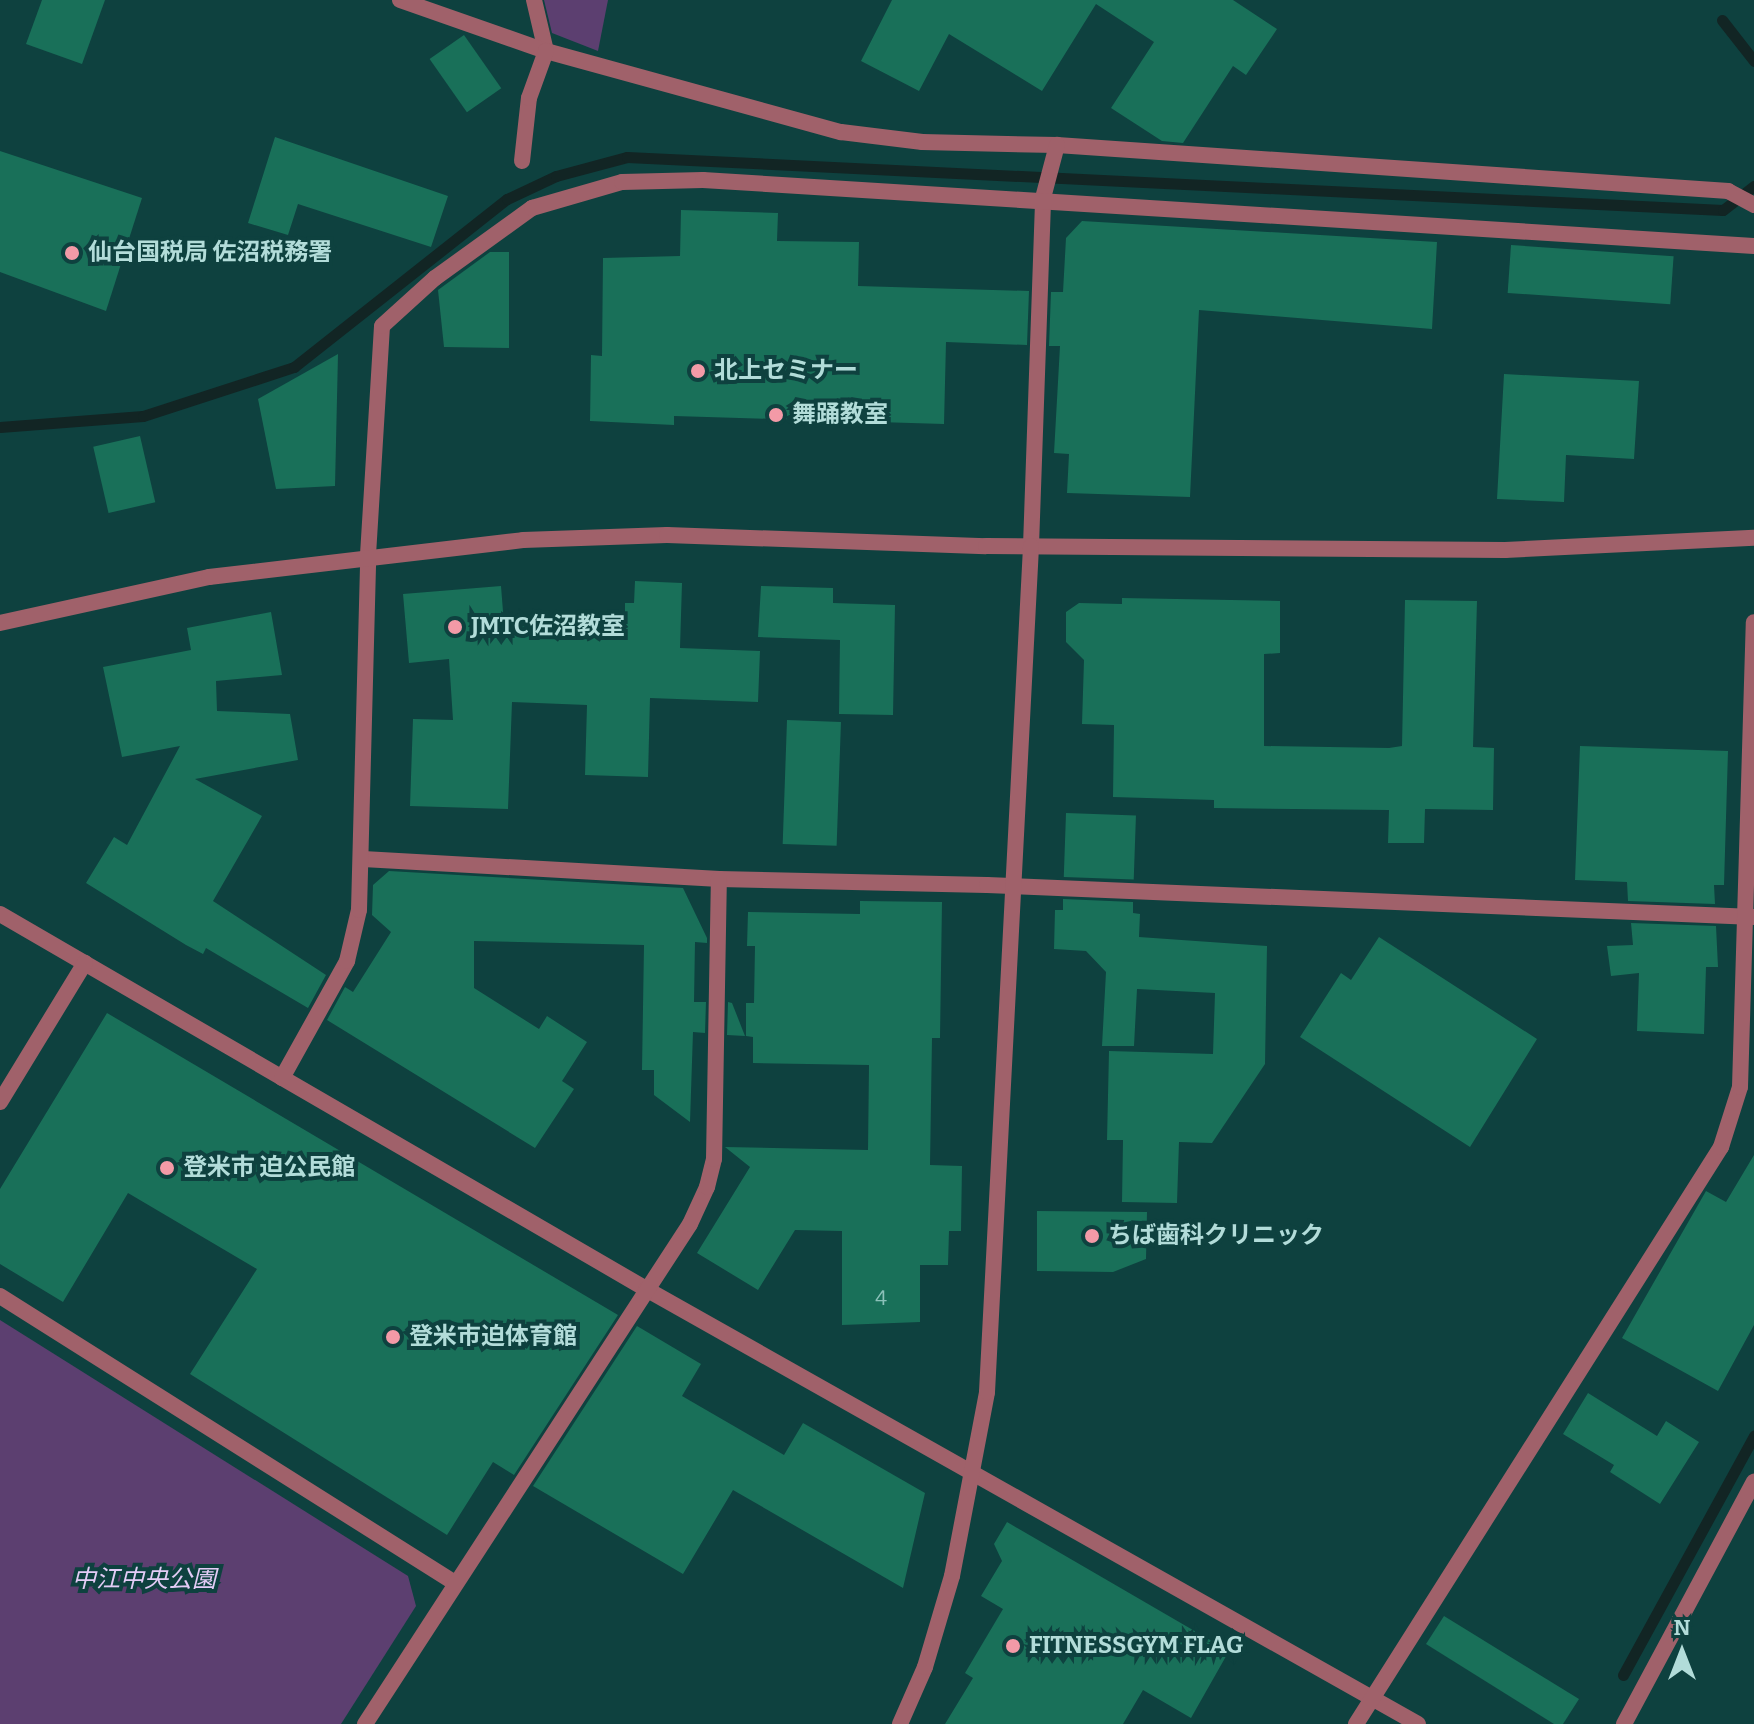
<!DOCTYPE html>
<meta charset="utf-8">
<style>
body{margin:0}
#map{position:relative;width:1754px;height:1724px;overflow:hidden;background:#0e413f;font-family:Bitter,"Noto Sans JP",serif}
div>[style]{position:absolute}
.green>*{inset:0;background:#5c3f70}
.stream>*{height:11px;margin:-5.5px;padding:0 5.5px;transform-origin:5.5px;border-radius:5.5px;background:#122524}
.building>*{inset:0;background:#197059;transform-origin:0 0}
.service>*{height:16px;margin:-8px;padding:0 8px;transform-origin:8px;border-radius:8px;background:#a0616a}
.minor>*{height:16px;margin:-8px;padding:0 8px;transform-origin:8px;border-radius:8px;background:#a0616a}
.tertiary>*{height:16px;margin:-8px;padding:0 8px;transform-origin:8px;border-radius:8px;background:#a0616a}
.dots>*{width:22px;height:22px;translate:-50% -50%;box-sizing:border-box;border:4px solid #0e413f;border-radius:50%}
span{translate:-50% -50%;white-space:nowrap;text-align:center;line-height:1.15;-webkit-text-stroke:8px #0e413f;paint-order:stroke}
.number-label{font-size:20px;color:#8cc1b9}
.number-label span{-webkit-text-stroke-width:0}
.poi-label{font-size:24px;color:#b2dcd9;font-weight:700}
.left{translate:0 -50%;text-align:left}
.park-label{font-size:24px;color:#e3ccf6;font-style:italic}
.north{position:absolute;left:1642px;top:1612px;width:80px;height:80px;-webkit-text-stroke:6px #0e413f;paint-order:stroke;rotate:0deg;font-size:22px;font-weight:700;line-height:32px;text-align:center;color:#b2dcd9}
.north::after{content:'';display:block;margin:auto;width:28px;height:36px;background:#b2dcd9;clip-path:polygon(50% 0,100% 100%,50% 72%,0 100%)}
</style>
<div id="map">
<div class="green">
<i style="clip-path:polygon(544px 0,608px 0,598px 51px,552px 33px)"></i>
<i style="clip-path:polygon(0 1320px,408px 1576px,416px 1606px,341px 1724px,0 1724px)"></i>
</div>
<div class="stream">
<i style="left:1722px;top:20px;width:52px;rotate:52deg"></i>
<i style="left:0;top:427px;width:143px;rotate:-4.4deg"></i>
<i style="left:143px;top:416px;width:159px;rotate:-18deg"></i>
<i style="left:294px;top:367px;width:271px;rotate:-38.3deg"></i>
<i style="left:507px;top:199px;width:54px;rotate:-25.1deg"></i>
<i style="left:556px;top:176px;width:73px;rotate:-15deg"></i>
<i style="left:627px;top:157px;width:1097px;rotate:2.77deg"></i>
<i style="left:1723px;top:210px;width:39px;rotate:-38deg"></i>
<i style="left:1623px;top:1675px;width:273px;rotate:-61.3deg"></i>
</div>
<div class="building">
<i style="clip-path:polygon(42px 0,105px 0,82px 64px,26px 44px)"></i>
<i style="clip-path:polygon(892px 0,1233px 0,1277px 29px,1246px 75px,1233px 66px,1183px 143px,1162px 141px,1111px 108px,1154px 42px,1096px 4px,1042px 91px,949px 34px,919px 91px,861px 61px)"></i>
<i style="left:464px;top:35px;width:65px;height:42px;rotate:55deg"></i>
<i style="clip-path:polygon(275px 137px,448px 196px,431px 247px,298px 204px,288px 235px,248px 223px)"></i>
<i style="clip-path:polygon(0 151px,142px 198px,106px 311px,0 272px)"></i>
<i style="clip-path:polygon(681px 210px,778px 213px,777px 241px,859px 242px,858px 286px,1029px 291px,1027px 345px,946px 342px,944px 424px,674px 416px,674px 425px,590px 421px,591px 355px,602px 356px,603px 258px,680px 256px)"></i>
<i style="clip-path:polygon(1082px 221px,1437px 242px,1432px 329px,1199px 310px,1190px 497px,1067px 493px,1069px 454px,1054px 453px,1060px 346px,1049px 346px,1051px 292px,1063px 292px,1066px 238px)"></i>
<i style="left:1511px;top:245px;width:163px;height:48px;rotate:4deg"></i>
<i style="clip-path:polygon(490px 252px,509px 252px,509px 348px,444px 347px,438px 290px)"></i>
<i style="clip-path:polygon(338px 354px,335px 486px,276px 489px,258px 399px)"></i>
<i style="clip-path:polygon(1504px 374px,1639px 381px,1634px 459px,1566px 455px,1564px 502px,1497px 499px)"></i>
<i style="left:140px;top:436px;width:68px;height:48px;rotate:77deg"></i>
<i style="clip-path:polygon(635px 581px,682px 583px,680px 648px,760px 651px,758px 702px,650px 698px,648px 777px,585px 775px,587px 705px,512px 702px,508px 809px,410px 806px,413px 719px,453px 720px,449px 659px,409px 663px,403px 594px,501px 586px,504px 624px,625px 629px,625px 603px,634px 603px)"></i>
<i style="clip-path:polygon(761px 586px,833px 588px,833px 603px,895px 605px,893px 715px,839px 714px,840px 640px,758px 637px)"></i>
<i style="clip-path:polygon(1122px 598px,1280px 601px,1280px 653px,1264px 654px,1264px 746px,1389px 748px,1402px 746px,1405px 600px,1477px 601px,1473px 747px,1494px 748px,1493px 810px,1425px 809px,1424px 843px,1388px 843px,1389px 810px,1214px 808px,1214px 800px,1113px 797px,1114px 725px,1082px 724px,1084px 660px,1066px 642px,1066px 612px,1079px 603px,1122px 604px)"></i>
<i style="clip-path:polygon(271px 612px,282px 675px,216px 681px,217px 711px,290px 714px,298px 760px,195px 779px,262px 816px,213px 901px,326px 975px,308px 1008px,206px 948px,203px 954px,186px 945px,86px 883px,114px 837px,127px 845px,180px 746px,122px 757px,103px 667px,191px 650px,187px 628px)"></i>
<i style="left:787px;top:720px;width:54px;height:124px;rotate:2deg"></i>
<i style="clip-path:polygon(1580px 746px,1728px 751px,1724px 885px,1714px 885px,1715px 904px,1628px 901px,1627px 882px,1575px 880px)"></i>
<i style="left:1066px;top:813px;width:70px;height:64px;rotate:2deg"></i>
<i style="clip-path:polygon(389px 871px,683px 888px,707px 938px,707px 943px,695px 942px,694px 1002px,706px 1002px,705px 1033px,693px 1032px,690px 1122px,654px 1095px,654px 1070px,642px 1070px,644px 945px,474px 941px,474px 988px,539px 1029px,547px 1016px,587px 1042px,562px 1081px,574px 1089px,535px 1148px,327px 1020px,345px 987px,353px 992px,391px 932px,372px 915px,373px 885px)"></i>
<i style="clip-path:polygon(1063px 899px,1133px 902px,1133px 913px,1140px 914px,1139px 937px,1267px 946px,1265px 1064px,1212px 1143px,1179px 1142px,1177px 1203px,1122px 1202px,1123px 1140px,1107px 1140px,1109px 1051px,1213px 1054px,1215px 993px,1137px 989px,1134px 1046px,1102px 1046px,1106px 972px,1086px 951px,1054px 949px,1055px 910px,1063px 910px)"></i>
<i style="clip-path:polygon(860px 901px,942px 902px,940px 1038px,932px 1038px,930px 1165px,962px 1166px,961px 1231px,949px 1231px,948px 1265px,920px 1265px,920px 1322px,842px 1325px,842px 1231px,795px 1230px,758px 1290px,697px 1253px,750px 1167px,725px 1147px,868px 1150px,869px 1065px,753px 1063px,753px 1037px,746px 1036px,746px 1003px,754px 1003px,755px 946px,747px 946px,748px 912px,860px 914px)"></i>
<i style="clip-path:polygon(1631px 923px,1716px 926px,1718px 967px,1706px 967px,1704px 1034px,1637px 1031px,1639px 973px,1611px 976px,1607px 946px,1633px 945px)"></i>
<i style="clip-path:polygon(1379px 937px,1537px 1039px,1470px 1147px,1300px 1037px,1341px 973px,1351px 980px)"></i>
<i style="clip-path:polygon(728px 1002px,732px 1003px,745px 1036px,727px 1035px)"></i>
<i style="clip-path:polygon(107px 1013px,618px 1315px,514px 1475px,493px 1462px,447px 1535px,190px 1374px,257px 1269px,128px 1193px,63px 1302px,0 1264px,0 1189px)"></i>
<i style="clip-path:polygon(1754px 1155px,1754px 1325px,1718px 1391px,1622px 1338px,1706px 1191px,1726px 1202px)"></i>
<i style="clip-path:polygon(1037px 1211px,1147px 1212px,1146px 1259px,1113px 1272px,1037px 1271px)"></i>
<i style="clip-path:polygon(637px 1326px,701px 1364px,682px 1396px,784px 1455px,803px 1423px,925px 1493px,903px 1588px,733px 1490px,683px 1574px,533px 1486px)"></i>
<i style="clip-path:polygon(1588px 1393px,1657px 1436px,1666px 1421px,1699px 1442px,1660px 1504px,1610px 1472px,1614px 1465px,1563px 1434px)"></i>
<i style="clip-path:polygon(1007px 1522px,1229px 1651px,1191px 1718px,1143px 1690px,1123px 1724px,945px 1724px,973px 1678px,965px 1673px,1003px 1609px,981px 1596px,1002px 1561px,994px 1544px)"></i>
<i style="clip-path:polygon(1444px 1616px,1579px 1699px,1563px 1724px,1554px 1724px,1426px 1644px)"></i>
</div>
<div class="service">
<i style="left:534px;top:0;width:52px;rotate:76.8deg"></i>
<i style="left:0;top:1296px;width:538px;rotate:32.24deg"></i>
</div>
<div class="minor">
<i style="left:400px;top:0;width:155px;rotate:19.3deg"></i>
<i style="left:546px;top:51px;width:306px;rotate:15.4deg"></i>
<i style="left:841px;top:132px;width:82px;rotate:7deg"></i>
<i style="left:922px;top:142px;width:135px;rotate:1.3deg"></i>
<i style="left:1057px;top:145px;width:673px;rotate:3.92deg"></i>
<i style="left:1728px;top:191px;width:30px;rotate:28deg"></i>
<i style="left:522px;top:161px;width:63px;rotate:-83.7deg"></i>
<i style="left:529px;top:98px;width:50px;rotate:-70.1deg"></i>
<i style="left:1031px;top:546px;width:348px;rotate:-88deg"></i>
<i style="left:1043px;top:198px;width:55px;rotate:-75.2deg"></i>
<i style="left:363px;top:859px;width:357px;rotate:3.2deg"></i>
<i style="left:719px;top:879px;width:268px;rotate:1.3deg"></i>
<i style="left:987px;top:885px;width:768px;rotate:2.39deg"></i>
<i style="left:0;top:914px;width:747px;rotate:30.13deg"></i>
<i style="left:646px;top:1289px;width:886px;rotate:29.4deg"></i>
<i style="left:282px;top:1078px;width:134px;rotate:-60.9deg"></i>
<i style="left:347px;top:961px;width:52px;rotate:-76.8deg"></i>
<i style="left:359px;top:910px;width:355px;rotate:-88.5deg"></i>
<i style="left:368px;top:555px;width:229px;rotate:-86.5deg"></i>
<i style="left:382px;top:326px;width:72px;rotate:-42.2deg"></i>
<i style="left:435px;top:278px;width:120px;rotate:-35.8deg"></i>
<i style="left:532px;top:208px;width:94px;rotate:-16.1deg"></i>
<i style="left:622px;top:182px;width:81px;rotate:-1.4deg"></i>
<i style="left:703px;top:180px;width:1053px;rotate:3.59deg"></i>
<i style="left:0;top:1102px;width:163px;rotate:-58.6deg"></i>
<i style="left:365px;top:1724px;width:596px;rotate:-56.98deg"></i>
<i style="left:690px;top:1224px;width:41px;rotate:-65.3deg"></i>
<i style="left:707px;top:1187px;width:29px;rotate:-76deg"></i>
<i style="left:714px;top:1159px;width:280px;rotate:-89deg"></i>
<i style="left:1356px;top:1724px;width:683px;rotate:-57.68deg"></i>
<i style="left:1721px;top:1147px;width:63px;rotate:-72.4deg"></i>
<i style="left:1740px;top:1087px;width:465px;rotate:-88.3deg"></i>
<i style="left:1624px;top:1724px;width:275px;rotate:-61.8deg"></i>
</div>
<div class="tertiary">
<i style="left:0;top:623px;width:214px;rotate:-12.4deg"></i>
<i style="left:209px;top:577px;width:316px;rotate:-6.7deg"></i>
<i style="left:523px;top:540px;width:144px;rotate:-2deg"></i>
<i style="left:667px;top:535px;width:319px;rotate:2deg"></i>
<i style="left:986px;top:546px;width:519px;rotate:0.44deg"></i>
<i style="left:1505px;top:550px;width:249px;rotate:-2.8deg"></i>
<i style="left:900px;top:1724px;width:62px;rotate:-66.3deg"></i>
<i style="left:925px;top:1667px;width:95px;rotate:-73.5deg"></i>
<i style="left:952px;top:1576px;width:187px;rotate:-79.2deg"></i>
<i style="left:987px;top:1392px;width:847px;rotate:-87.02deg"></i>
</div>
<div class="dots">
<i style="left:72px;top:253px;background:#f39aa7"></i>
<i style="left:698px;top:371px;background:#f39aa7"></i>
<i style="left:776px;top:415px;background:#f39aa7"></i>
<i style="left:455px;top:627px;background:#f39aa7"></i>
<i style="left:167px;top:1168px;background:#f39aa7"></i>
<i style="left:1092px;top:1236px;background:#f39aa7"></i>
<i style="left:393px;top:1337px;background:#f39aa7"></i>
<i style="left:1013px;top:1646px;background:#f39aa7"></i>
</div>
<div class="number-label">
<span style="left:881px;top:1298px">4</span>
</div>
<div class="poi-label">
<span class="left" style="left:88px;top:253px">仙台国税局 佐沼税務署</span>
<span class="left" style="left:714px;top:371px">北上セミナー</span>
<span class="left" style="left:792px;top:415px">舞踊教室</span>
<span class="left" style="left:471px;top:627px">JMTC佐沼教室</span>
<span class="left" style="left:183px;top:1168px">登米市 迫公民館</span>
<span class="left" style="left:1108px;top:1236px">ちば歯科クリニック</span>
<span class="left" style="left:409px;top:1337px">登米市迫体育館</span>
<span class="left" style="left:1029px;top:1646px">FITNESSGYM FLAG</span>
</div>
<div class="park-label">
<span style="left:144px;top:1580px">中江中央公園</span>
</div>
<div class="north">N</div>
</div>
